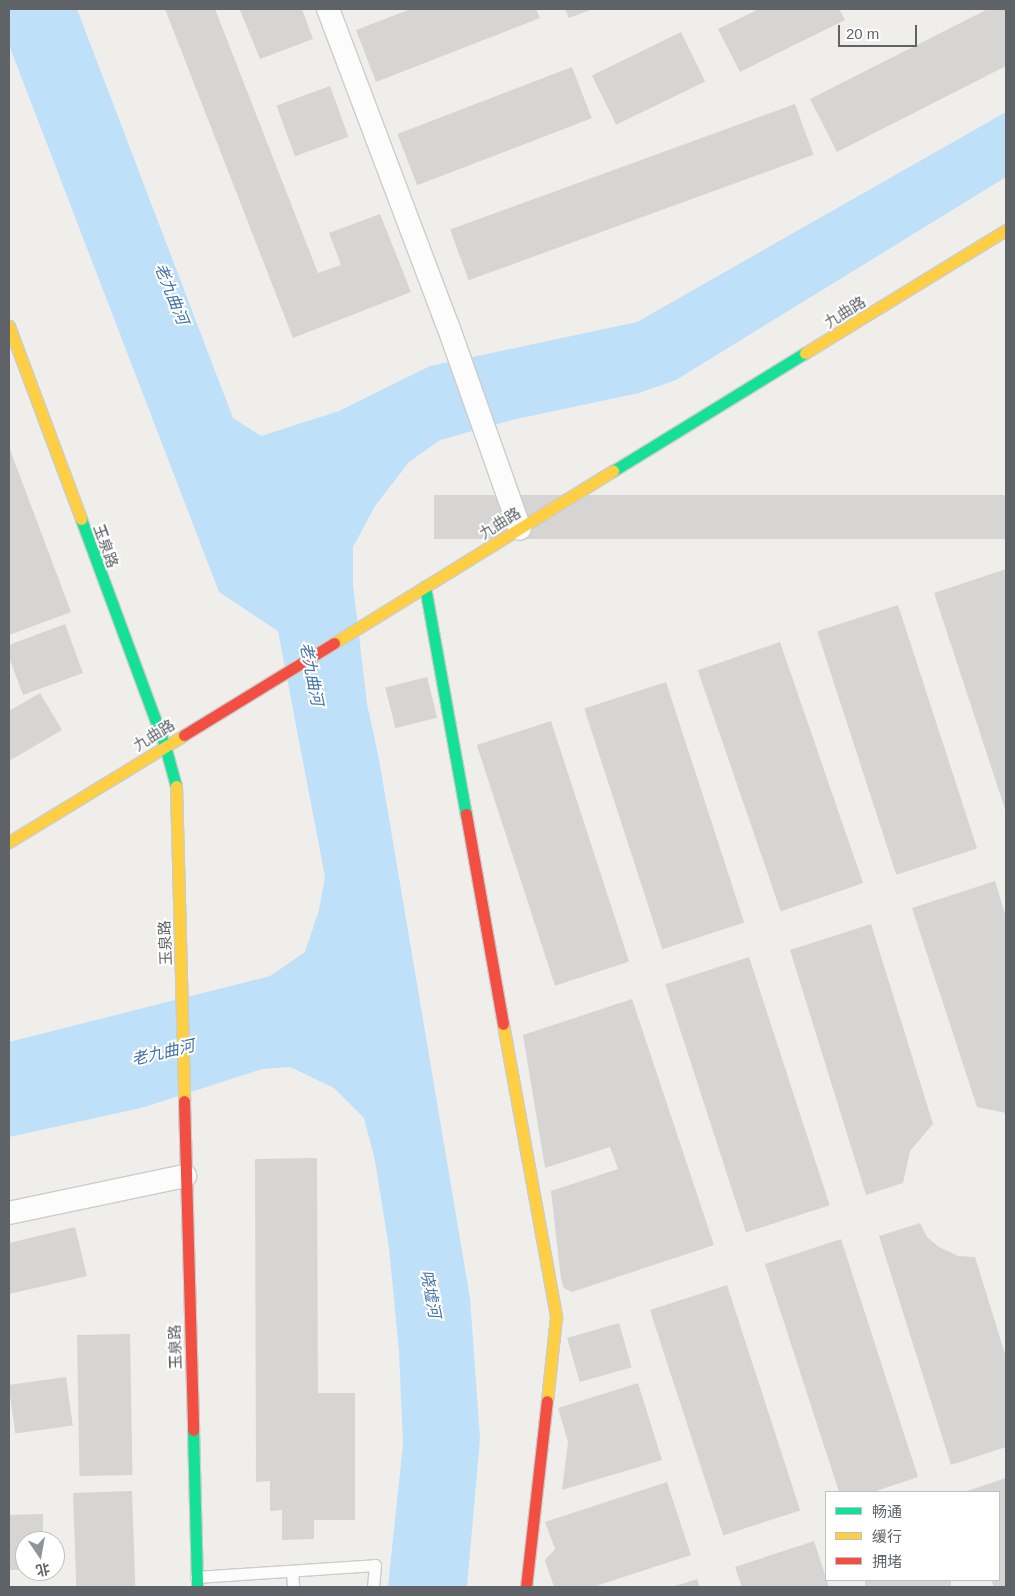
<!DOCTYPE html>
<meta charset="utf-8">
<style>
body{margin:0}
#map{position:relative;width:1015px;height:1596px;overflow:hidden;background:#efeeea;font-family:Helvetica,"Noto Sans SC",sans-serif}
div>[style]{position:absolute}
.water>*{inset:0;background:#bfe0f9}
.building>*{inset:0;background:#d6d5d3;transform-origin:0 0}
.roads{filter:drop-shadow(1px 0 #cbcccc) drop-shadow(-1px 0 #cbcccc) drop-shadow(0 1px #cbcccc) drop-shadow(0 -1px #cbcccc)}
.lane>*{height:11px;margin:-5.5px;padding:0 5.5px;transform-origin:5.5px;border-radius:5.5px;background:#fdfcfc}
.street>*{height:22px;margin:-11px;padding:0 11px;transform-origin:11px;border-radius:11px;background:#fdfcfc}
.fast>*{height:11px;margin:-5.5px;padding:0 5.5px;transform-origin:5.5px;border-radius:5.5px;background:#16e098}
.slow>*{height:11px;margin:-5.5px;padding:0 5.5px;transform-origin:5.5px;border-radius:5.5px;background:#ffcf43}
.jam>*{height:11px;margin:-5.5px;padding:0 5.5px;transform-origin:5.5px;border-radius:5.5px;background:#f24e42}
span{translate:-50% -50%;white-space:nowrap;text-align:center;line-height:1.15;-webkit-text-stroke:4px #fff;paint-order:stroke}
.street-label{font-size:15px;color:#5f6368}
.water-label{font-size:16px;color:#4174aa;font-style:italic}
.frame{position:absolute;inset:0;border:10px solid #5f6368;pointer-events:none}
.legend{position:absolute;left:825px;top:1491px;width:175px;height:90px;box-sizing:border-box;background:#fff;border:1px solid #bfc1c3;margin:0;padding:6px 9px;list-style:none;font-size:15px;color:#5f6368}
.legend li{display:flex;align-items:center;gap:10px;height:25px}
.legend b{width:25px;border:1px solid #bfc1c3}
.north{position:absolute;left:15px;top:1531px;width:50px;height:50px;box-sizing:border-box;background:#fff;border:1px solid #bfc1c3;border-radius:50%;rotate:168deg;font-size:14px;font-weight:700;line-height:20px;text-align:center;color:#5f6368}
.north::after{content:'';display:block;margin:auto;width:18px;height:22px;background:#919496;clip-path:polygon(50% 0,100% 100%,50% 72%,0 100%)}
.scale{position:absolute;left:838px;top:25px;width:79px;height:22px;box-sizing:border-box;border:2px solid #5f6368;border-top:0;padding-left:6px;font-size:15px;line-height:18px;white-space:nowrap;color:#5f6368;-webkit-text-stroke:4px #fff;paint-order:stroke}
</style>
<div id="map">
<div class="water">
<i style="clip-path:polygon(9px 9px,77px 9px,233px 418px,261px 436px,339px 411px,430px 366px,637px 322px,1006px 112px,1006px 177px,676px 380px,639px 393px,512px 420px,440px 440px,409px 462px,375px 506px,353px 547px,353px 584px,367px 704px,379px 759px,470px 1298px,480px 1438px,467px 1587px,388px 1587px,403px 1444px,399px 1351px,389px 1248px,375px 1161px,364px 1118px,334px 1088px,290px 1067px,262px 1069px,141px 1108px,9px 1137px,9px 1042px,270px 976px,305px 952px,319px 910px,325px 877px,278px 631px,219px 592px,9px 45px)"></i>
</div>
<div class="building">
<i style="clip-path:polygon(165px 9px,215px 9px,318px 273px,341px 265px,329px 233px,380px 214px,411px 292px,293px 338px)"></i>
<i style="clip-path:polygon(302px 9px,313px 39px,260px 59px,240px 10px)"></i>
<i style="clip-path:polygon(411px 9px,536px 9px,540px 18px,376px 82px,356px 30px)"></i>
<i style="clip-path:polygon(565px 9px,593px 9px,569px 18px)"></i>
<i style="clip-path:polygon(759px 9px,839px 9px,845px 20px,740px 72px,718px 29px)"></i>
<i style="clip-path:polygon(988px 9px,1006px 9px,1006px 66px,837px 152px,810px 99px)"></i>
<i style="left:681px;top:32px;width:55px;height:99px;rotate:64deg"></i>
<i style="left:572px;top:67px;width:55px;height:187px;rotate:69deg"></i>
<i style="left:330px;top:86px;width:54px;height:57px;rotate:70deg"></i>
<i style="left:795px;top:104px;width:54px;height:367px;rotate:70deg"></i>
<i style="clip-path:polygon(9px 447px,71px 612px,9px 635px)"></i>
<i style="left:1006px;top:495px;width:44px;height:572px;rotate:90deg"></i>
<i style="clip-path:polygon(1006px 569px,1006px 812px,934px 593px)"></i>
<i style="left:898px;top:605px;width:256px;height:85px;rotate:72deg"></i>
<i style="clip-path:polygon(65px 624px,83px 673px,23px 695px,9px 657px,9px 645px)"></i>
<i style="left:780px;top:642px;width:255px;height:87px;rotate:71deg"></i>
<i style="left:427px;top:677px;width:42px;height:43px;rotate:76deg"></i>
<i style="left:666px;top:682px;width:253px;height:86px;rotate:72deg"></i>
<i style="clip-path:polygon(40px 693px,62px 730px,9px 761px,9px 711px)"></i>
<i style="left:551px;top:721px;width:253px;height:78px;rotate:72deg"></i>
<i style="clip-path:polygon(995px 881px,1006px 917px,1006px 1113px,977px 1107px,912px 908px)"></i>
<i style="clip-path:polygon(871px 924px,933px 1124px,910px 1151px,903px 1183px,866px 1195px,790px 950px)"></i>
<i style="left:749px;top:957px;width:261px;height:88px;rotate:72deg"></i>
<i style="clip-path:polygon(632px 999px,714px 1245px,572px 1292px,564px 1288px,561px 1279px,551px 1191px,618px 1169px,610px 1147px,545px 1168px,523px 1035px)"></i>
<i style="clip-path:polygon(317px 1158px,318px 1393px,355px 1393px,355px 1520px,314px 1520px,314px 1539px,282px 1540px,282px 1510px,270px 1511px,270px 1481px,256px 1482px,255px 1159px)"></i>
<i style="clip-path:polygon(920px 1223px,927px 1237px,939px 1247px,958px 1256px,975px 1257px,1006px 1357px,1006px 1447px,951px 1465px,879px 1236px)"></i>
<i style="clip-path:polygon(75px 1227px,87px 1276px,9px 1294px,9px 1243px)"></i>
<i style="clip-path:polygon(841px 1239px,918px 1477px,873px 1492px,839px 1492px,765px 1264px)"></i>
<i style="left:727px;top:1285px;width:237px;height:81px;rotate:72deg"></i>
<i style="left:619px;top:1323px;width:46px;height:54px;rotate:74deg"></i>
<i style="left:130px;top:1334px;width:141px;height:53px;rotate:89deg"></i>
<i style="left:66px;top:1377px;width:49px;height:58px;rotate:82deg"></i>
<i style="clip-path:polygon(638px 1383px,662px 1460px,562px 1490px,568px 1442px,558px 1408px)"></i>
<i style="clip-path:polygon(1006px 1478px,1006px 1587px,994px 1587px,991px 1580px,999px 1580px,999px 1492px,964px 1492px)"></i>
<i style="clip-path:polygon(667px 1482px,691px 1555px,593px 1587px,554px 1587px,545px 1560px,555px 1549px,545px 1522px)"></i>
<i style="left:132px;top:1491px;width:96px;height:59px;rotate:88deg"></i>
<i style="clip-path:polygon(43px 1514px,43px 1541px,25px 1541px,25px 1570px,9px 1570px,9px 1515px)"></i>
<i style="clip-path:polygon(814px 1541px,829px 1587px,742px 1587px,735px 1567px)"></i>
<i style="clip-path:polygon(697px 1579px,700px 1587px,672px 1587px)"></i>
<i style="left:865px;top:1580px;width:86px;height:8px"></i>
</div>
<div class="roads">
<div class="lane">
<i style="left:292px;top:1571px;width:16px;rotate:86deg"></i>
<i style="left:196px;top:1577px;width:179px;rotate:-3.8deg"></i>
<i style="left:375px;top:1565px;width:22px;rotate:95deg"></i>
</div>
<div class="street">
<i style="left:328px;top:9px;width:339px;rotate:69.3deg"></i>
<i style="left:448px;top:326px;width:215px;rotate:70.5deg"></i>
<i style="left:9px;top:1213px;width:180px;rotate:-11.9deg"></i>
</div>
<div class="fast">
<i style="left:613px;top:471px;width:225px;rotate:-31.6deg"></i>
<i style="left:81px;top:519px;width:242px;rotate:69.7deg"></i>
<i style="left:165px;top:746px;width:41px;rotate:74.6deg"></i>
<i style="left:425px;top:587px;width:231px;rotate:79.8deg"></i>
<i style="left:193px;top:1430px;width:157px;rotate:88.5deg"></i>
</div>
<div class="slow">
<i style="left:9px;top:326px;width:206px;rotate:69.5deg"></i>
<i style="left:805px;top:353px;width:236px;rotate:-31.5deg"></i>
<i style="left:334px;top:643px;width:328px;rotate:-31.7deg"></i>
<i style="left:176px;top:786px;width:315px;rotate:88.5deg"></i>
<i style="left:9px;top:842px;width:205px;rotate:-31.4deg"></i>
<i style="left:503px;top:1024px;width:298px;rotate:79.7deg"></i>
<i style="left:556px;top:1317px;width:84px;rotate:96.1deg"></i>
</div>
<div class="jam">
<i style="left:184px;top:735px;width:176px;rotate:-31.5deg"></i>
<i style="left:466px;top:814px;width:213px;rotate:80deg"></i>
<i style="left:184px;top:1101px;width:329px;rotate:88.4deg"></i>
<i style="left:526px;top:1587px;width:187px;rotate:-83.6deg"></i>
</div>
</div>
<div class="street-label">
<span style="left:845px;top:312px;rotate:-32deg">九曲路</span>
<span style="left:500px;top:523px;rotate:-32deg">九曲路</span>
<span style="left:106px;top:546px;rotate:70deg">玉泉路</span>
<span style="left:154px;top:735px;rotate:-32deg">九曲路</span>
<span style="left:165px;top:943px;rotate:-92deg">玉泉路</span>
<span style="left:175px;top:1347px;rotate:-92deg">玉泉路</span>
</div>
<div class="water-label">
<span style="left:171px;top:294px;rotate:68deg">老九曲河</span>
<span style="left:311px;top:674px;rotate:79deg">老九曲河</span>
<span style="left:163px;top:1053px;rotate:-13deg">老九曲河</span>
<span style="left:430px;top:1294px;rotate:79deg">哓墟河</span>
</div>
<div class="frame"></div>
<ul class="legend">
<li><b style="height:6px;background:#16e098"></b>畅通</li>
<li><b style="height:6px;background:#ffcf43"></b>缓行</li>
<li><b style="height:6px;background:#f24e42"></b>拥堵</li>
</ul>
<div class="north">北</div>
<div class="scale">20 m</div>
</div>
